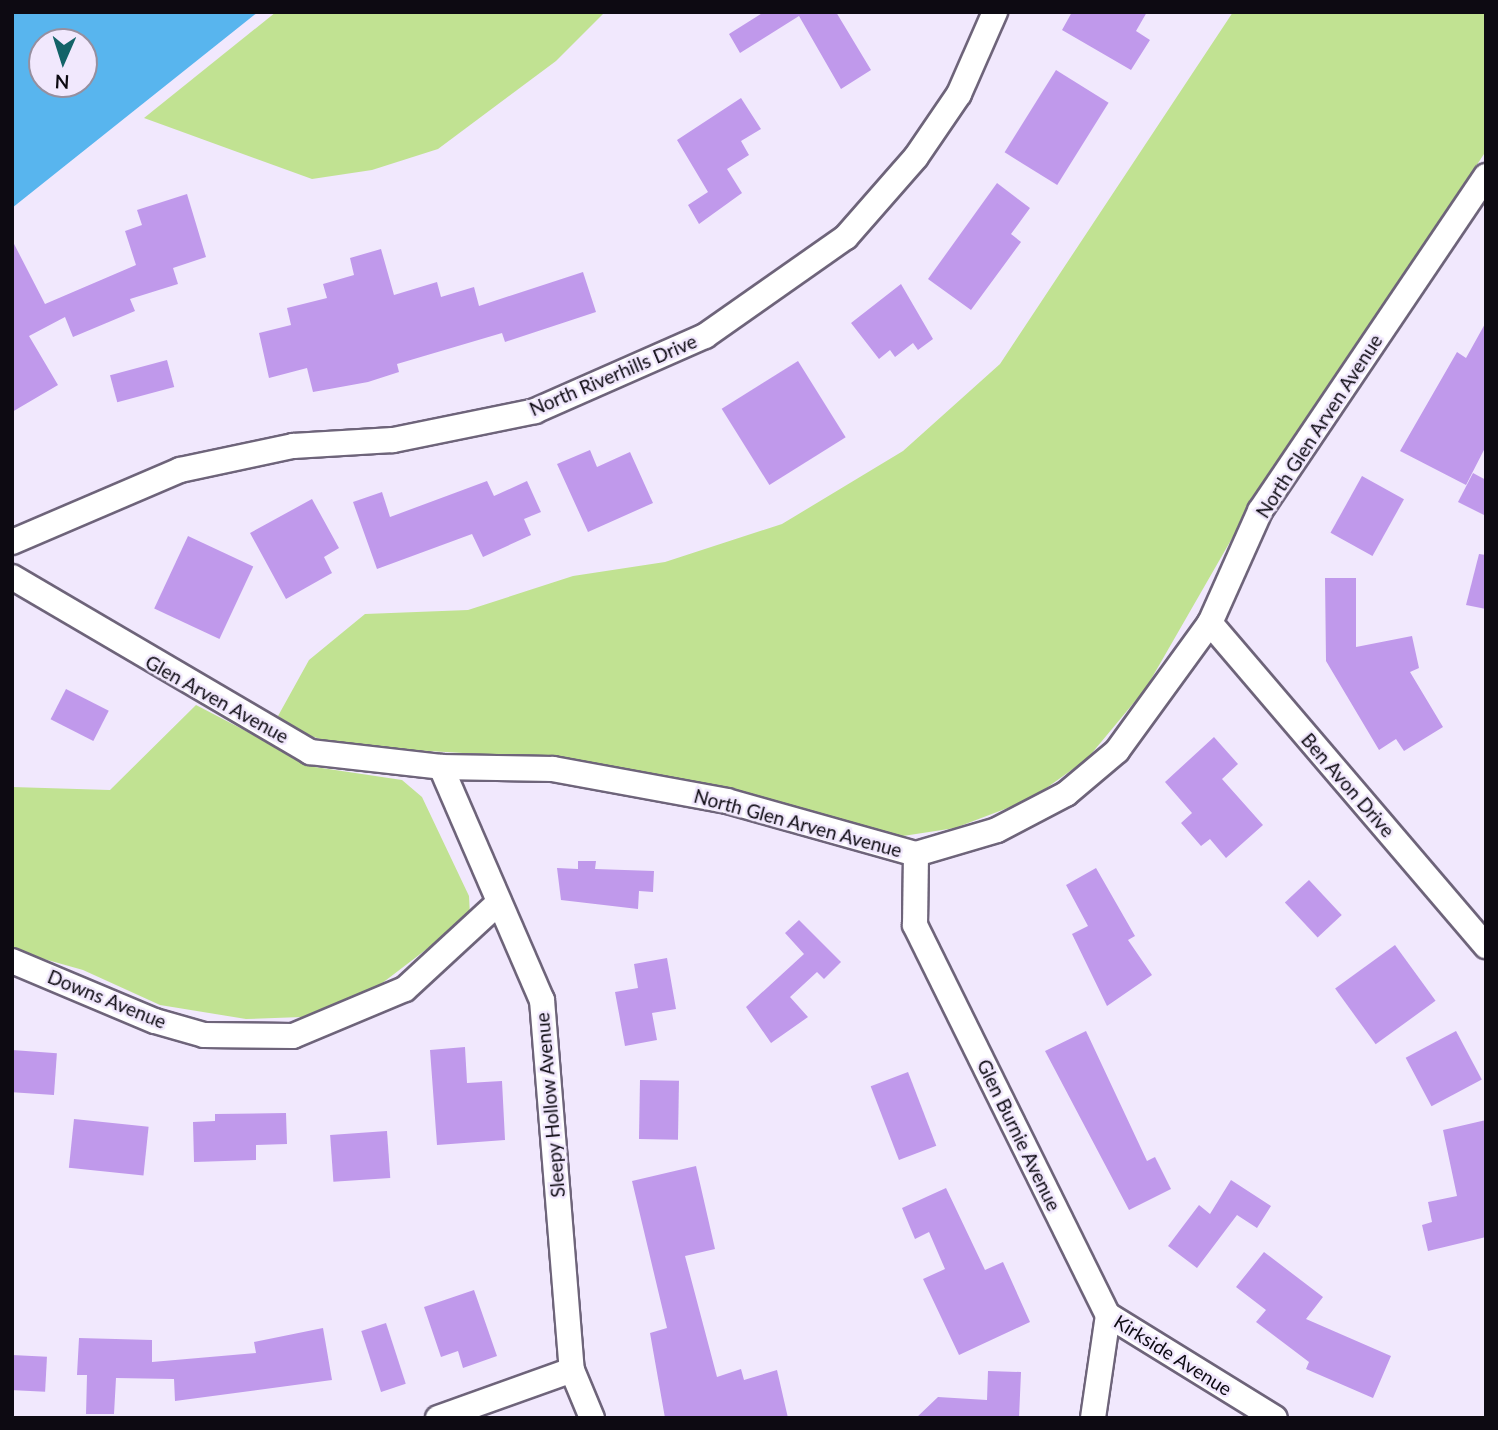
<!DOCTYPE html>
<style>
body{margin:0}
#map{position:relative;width:1498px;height:1430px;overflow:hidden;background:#f1e8fd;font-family:Lato,sans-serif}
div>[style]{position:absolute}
.green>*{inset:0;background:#c1e292}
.water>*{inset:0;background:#58b5ee}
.building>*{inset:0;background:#c099eb;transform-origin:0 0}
.roads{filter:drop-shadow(2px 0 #6e647a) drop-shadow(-2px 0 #6e647a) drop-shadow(0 2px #6e647a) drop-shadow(0 -2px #6e647a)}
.minor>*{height:24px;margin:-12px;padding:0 12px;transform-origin:12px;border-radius:12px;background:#fff}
span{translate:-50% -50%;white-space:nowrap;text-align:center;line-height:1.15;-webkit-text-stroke:5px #f1e8fd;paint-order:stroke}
.street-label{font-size:19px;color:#0d0a12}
.frame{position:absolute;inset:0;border:14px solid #0d0a12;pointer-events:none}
.north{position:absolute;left:28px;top:28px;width:70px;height:70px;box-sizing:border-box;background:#f1e8fd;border:2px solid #968f9f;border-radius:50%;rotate:183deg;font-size:19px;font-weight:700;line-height:28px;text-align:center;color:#0d0a12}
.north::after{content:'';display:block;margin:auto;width:24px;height:32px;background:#136368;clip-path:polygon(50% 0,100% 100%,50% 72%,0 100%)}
</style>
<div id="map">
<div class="green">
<i style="clip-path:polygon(276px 12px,605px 12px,556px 61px,438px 149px,372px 170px,312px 179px,144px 118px)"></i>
<i style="clip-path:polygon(1233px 12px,1486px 12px,1486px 151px,1246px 514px,1146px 688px,1087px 759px,1031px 799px,955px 828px,903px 836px,690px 780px,531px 757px,343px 746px,304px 734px,278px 716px,309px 660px,365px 614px,468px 610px,573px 576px,665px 562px,782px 524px,903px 451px,1000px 364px)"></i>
<i style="clip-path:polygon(196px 705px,315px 767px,402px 780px,422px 797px,469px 896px,470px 916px,381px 984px,302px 1017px,246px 1019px,160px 1005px,83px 970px,12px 950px,12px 787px,110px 790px)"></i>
</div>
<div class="water">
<i style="clip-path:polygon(evenodd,12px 12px,258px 12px,12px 208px,12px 12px,42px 42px,84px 42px,84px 84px,42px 84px,42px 42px)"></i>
</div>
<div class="building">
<i style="clip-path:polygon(764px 12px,836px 12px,871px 70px,841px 89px,799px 16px,740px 53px,729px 34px)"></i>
<i style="clip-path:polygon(1072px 12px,1147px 12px,1136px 31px,1150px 40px,1131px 70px,1062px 30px)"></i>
<i style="left:1056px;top:70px;width:62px;height:97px;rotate:32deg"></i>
<i style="clip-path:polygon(741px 98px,761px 129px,741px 141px,749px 155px,727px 169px,742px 193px,699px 224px,688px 205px,708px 192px,677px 140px)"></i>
<i style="clip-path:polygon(997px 183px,1030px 208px,1011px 234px,1021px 242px,971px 310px,928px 279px)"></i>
<i style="clip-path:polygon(187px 194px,206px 257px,173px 268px,178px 284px,130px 299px,135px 311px,73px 337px,65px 317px,29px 336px,58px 385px,12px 412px,12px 240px,45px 304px,136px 265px,125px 231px,142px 225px,137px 210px)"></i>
<i style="clip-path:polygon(381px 249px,394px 295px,437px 282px,441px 297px,474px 287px,479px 306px,583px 272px,596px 312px,505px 342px,502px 333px,397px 364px,399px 372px,368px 382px,313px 392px,307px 368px,269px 378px,259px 333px,291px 325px,287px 308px,327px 298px,323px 284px,354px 275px,350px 258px)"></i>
<i style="clip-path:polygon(901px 284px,933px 339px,918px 350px,913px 343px,895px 357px,890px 350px,879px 359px,851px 323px)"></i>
<i style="clip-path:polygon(1486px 322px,1486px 446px,1466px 485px,1400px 451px,1457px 352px,1466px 358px)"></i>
<i style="left:167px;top:360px;width:28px;height:59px;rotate:75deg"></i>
<i style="left:798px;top:361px;width:90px;height:90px;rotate:58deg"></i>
<i style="clip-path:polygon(590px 450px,597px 467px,630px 452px,653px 503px,588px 532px,557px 464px)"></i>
<i style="clip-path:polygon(1473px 473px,1486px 480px,1486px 516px,1458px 502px)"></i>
<i style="left:1362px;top:476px;width:48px;height:65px;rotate:29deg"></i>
<i style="clip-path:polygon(487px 481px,494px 496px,527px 481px,541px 512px,524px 519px,531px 535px,483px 557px,472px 534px,377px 569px,353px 502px,382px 492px,390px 517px)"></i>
<i style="clip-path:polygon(312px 499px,339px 548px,324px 557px,332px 573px,286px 599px,250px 533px)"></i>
<i style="left:188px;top:536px;width:72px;height:80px;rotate:25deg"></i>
<i style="clip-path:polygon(1479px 554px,1486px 555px,1486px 609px,1466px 605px)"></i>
<i style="clip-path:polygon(1325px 578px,1356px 578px,1356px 647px,1412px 636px,1419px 668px,1410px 672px,1443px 727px,1404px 751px,1396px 739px,1379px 750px,1326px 661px)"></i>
<i style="left:66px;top:689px;width:48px;height:34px;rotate:27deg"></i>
<i style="clip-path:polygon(1214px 737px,1238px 764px,1222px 779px,1263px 825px,1226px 858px,1210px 839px,1201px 846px,1181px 823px,1192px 813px,1165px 782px)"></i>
<i style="clip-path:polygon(578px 861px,596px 861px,595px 869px,654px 871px,653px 892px,639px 891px,638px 909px,561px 900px,557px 868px,578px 869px)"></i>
<i style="clip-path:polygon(1096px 868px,1135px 936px,1128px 940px,1152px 975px,1107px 1006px,1072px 934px,1088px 926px,1066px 885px)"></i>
<i style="left:1309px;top:880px;width:48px;height:33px;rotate:47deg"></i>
<i style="clip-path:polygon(799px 920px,841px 962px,824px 979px,817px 972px,790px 997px,808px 1017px,771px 1043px,746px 1007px,804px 954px,785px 933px)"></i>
<i style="left:1395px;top:945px;width:69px;height:74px;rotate:54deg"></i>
<i style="clip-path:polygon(667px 958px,676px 1009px,652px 1013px,657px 1040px,625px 1046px,615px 992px,638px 988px,634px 964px)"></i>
<i style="clip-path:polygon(1086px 1031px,1147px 1161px,1155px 1157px,1171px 1189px,1129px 1210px,1045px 1051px)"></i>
<i style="left:1456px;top:1031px;width:55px;height:57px;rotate:62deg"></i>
<i style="clip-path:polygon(465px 1047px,467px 1083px,502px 1081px,505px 1140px,437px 1145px,430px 1050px)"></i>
<i style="left:12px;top:1050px;width:45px;height:42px;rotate:4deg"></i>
<i style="left:908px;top:1072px;width:79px;height:40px;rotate:69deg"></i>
<i style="left:640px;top:1080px;width:39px;height:59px;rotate:1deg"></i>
<i style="clip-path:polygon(286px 1113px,287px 1144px,256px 1145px,256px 1160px,194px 1162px,193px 1122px,215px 1121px,215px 1114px)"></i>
<i style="left:74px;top:1119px;width:75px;height:49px;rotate:6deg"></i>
<i style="clip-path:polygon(1486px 1120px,1486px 1237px,1428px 1251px,1422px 1225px,1432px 1222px,1428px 1202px,1457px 1196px,1443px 1130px)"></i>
<i style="left:387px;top:1131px;width:47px;height:57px;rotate:86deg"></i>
<i style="clip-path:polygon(696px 1166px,715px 1249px,685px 1256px,717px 1377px,741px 1369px,744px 1380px,777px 1370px,788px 1418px,665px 1418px,650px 1333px,667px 1328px,632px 1181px)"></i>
<i style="clip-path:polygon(1231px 1180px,1271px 1206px,1257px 1228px,1237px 1215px,1197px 1268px,1168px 1246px,1199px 1205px,1210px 1214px)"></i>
<i style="clip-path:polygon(946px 1188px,985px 1270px,1003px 1262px,1030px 1322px,959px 1355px,923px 1279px,945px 1269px,929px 1232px,915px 1239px,902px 1208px)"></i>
<i style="clip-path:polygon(1264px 1252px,1323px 1297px,1306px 1319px,1391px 1356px,1373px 1398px,1306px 1369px,1309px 1362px,1256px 1322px,1266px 1310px,1236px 1287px)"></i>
<i style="clip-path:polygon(474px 1290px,497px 1356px,463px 1368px,458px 1351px,441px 1357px,424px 1307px)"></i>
<i style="left:386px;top:1323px;width:64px;height:26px;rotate:72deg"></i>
<i style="clip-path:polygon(323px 1328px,332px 1380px,175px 1401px,174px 1379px,116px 1378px,114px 1414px,86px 1414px,87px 1375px,77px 1375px,79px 1338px,152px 1340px,152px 1362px,256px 1353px,254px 1342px)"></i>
<i style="left:12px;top:1355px;width:35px;height:35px;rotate:3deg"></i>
<i style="clip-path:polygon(988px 1371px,1021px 1372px,1019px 1418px,916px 1418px,938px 1397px,987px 1400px)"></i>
</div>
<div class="roads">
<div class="minor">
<i style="left:12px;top:542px;width:183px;rotate:-23.2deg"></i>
<i style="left:180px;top:470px;width:116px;rotate:-12deg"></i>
<i style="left:293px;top:446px;width:100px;rotate:-3.4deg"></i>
<i style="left:393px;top:440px;width:145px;rotate:-11.5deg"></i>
<i style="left:535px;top:411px;width:186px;rotate:-23.8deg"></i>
<i style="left:705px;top:336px;width:172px;rotate:-35.1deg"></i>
<i style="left:846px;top:237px;width:106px;rotate:-48.8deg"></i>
<i style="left:916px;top:157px;width:76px;rotate:-55.7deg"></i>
<i style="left:959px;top:94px;width:90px;rotate:-66.3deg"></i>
<i style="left:12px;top:577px;width:346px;rotate:30.4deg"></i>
<i style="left:310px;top:752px;width:132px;rotate:6.5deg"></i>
<i style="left:441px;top:767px;width:112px;rotate:1deg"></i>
<i style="left:553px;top:769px;width:177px;rotate:10.4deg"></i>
<i style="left:727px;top:801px;width:196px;rotate:15.7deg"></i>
<i style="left:916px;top:854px;width:84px;rotate:-16.5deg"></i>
<i style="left:997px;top:830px;width:78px;rotate:-27.6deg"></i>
<i style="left:1066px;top:794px;width:67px;rotate:-40.1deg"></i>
<i style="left:1117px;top:751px;width:158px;rotate:-54deg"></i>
<i style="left:1210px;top:623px;width:123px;rotate:-65.9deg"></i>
<i style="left:1260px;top:511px;width:404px;rotate:-56deg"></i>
<i style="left:1210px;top:623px;width:425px;rotate:49.5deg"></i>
<i style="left:441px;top:767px;width:254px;rotate:66.6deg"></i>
<i style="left:542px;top:1000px;width:371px;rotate:85.4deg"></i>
<i style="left:572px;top:1370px;width:52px;rotate:67.4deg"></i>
<i style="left:916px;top:854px;width:71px;rotate:90.8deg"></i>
<i style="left:915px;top:925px;width:435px;rotate:63.7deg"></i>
<i style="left:1108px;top:1315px;width:104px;rotate:98.3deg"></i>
<i style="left:12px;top:961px;width:155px;rotate:22.8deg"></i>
<i style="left:155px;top:1021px;width:51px;rotate:15.9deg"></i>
<i style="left:204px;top:1035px;width:89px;rotate:0.6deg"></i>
<i style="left:293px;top:1036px;width:121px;rotate:-22.8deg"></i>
<i style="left:405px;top:989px;width:124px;rotate:-42.7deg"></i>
<i style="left:1108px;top:1315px;width:196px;rotate:31.7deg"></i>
<i style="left:438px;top:1418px;width:142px;rotate:-19.7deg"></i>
</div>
</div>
<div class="street-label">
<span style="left:613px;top:375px;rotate:-23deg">North Riverhills Drive</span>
<span style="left:1319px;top:426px;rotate:-57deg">North Glen Arven Avenue</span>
<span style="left:217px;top:699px;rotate:29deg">Glen Arven Avenue</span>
<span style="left:1348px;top:785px;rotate:49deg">Ben Avon Drive</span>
<span style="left:798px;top:823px;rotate:15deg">North Glen Arven Avenue</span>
<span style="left:107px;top:999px;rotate:22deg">Downs Avenue</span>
<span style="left:550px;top:1105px;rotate:-95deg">Sleepy Hollow Avenue</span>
<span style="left:1019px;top:1135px;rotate:64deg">Glen Burnie Avenue</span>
<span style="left:1173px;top:1355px;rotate:32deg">Kirkside Avenue</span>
</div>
<div class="frame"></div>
<div class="north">N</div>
</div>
